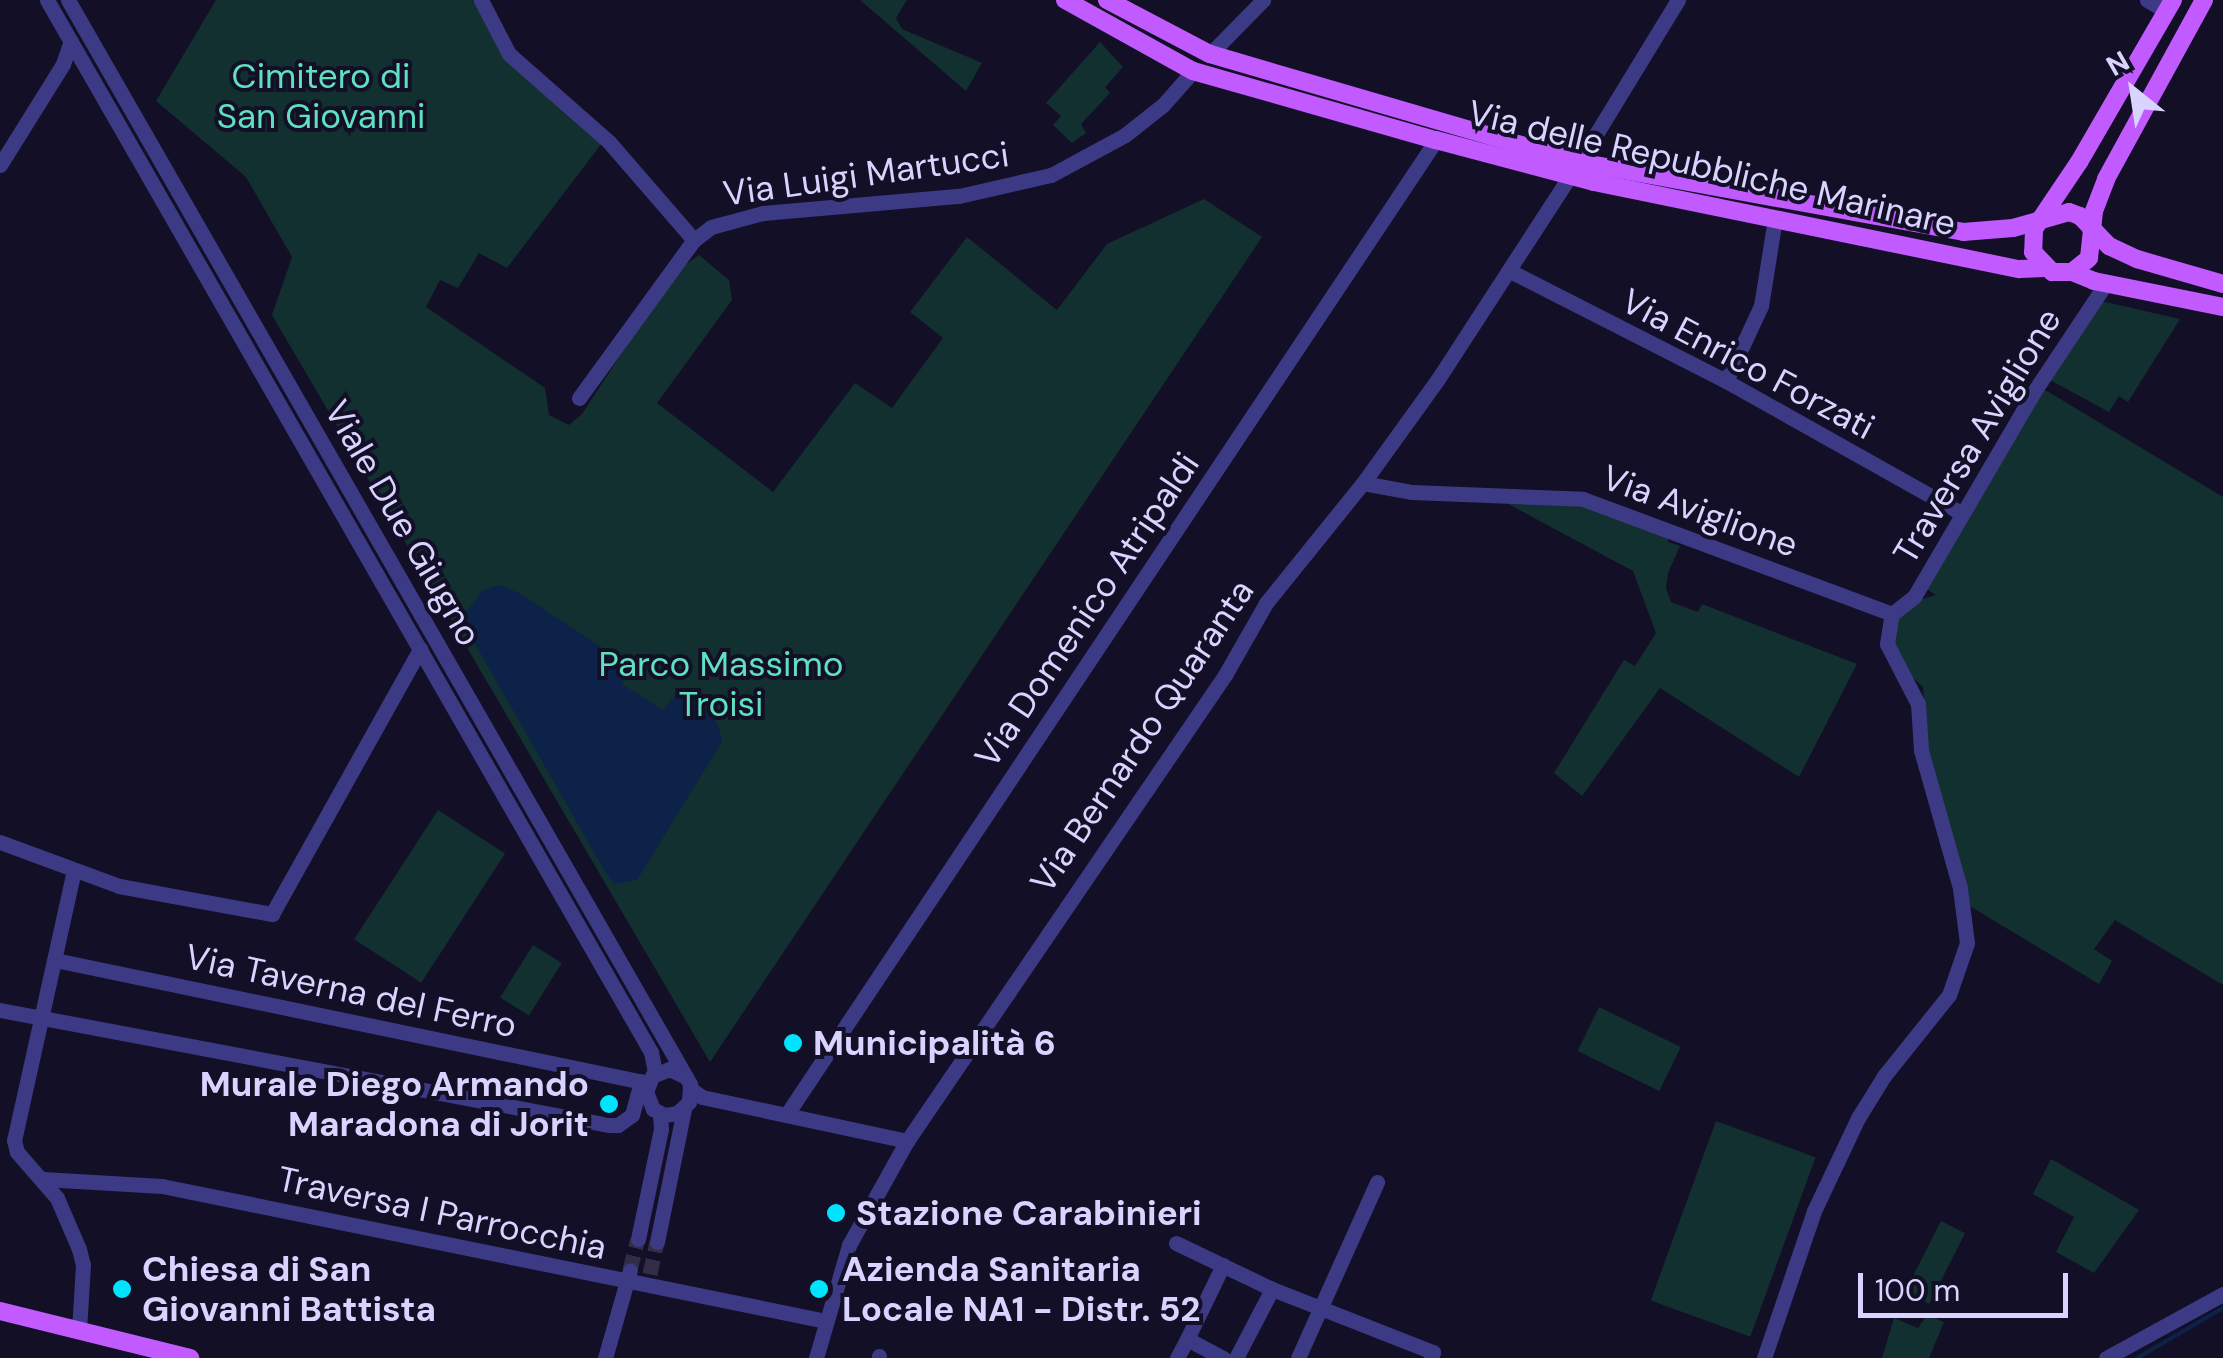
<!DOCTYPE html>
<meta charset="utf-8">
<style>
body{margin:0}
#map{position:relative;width:2223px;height:1358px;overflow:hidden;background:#130f26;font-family:"DM Sans",sans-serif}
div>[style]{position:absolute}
.green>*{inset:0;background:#12302f;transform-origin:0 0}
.water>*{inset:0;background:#0c2248}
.stream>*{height:4px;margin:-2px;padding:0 2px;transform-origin:2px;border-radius:2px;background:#0c2248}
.minor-tunnel>*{height:15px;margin-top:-7.5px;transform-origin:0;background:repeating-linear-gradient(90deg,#312d47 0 15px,transparent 0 23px)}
.minor>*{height:15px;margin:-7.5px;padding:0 7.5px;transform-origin:7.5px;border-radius:7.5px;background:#3d3a85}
.major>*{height:18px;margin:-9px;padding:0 9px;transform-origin:9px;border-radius:9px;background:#c25bff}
.dots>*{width:28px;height:28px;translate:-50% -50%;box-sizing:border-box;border:5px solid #130f26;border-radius:50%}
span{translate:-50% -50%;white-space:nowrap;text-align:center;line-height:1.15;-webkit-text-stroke:8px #130f26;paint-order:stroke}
.park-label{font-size:35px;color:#5fe0c0}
.street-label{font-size:35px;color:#d9d4ff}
.poi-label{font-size:35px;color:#d9d4ff;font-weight:700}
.left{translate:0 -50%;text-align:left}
.right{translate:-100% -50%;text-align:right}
.north{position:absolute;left:2083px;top:40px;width:100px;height:100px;-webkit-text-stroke:8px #130f26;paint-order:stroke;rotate:330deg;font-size:28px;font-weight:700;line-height:40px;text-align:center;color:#d9d4ff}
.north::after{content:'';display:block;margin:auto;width:35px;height:45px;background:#d9d4ff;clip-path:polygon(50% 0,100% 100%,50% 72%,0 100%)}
.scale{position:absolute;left:1858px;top:1273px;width:210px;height:45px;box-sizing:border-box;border:5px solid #d9d4ff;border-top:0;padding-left:12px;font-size:30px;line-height:35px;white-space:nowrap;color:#d9d4ff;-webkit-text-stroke:8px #130f26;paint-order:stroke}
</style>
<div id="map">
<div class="green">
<i style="clip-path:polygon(216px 0,474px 0,496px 43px,602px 143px,507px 268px,479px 253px,458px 288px,440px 280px,426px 307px,545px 388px,549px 415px,569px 425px,582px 414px,674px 273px,699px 255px,729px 280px,732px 300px,657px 403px,773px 492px,855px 383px,892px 408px,943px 338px,910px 312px,967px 237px,1057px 310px,1107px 244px,1204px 199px,1262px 237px,710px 1062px,272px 315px,292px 257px,246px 177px,156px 101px)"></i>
<i style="clip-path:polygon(860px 0,907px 0,896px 18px,902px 29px,982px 63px,966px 91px)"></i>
<i style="clip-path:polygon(1100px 42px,1123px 67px,1105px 87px,1110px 93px,1081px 124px,1086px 133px,1072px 143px,1053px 125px,1061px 116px,1046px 103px)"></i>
<i style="clip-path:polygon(2101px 301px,2180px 319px,2128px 402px,2119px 396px,2109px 412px,2048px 379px)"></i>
<i style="clip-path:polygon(2039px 391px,2047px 391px,2223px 497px,2223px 985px,2115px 920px,2094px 949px,2112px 961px,2099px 984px,1968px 905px,1927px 751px,1923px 687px,1909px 674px,1892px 637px,1896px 618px,1919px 600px,1936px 595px,1922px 586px)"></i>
<i style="clip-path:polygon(1499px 499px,1590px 507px,1668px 536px,1668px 542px,1680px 546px,1668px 573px,1666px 588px,1671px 602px,1698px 612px,1702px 604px,1857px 664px,1799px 777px,1660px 688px,1582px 796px,1554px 773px,1624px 660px,1635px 666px,1656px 633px,1633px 571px)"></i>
<i style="left:438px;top:810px;width:80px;height:154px;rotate:33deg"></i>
<i style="left:533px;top:945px;width:34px;height:62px;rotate:32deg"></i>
<i style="left:1599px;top:1007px;width:91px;height:49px;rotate:26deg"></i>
<i style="left:1716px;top:1121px;width:106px;height:191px;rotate:20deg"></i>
<i style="clip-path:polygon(2051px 1159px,2139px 1210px,2094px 1273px,2056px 1252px,2074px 1217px,2033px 1194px)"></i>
<i style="left:1941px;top:1221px;width:27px;height:79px;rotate:27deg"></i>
<i style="clip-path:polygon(1927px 1315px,1944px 1322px,1929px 1358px,1882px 1358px,1894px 1318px,1918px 1328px)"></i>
</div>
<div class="water">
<i style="clip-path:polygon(499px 585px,521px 594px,630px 666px,622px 684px,663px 710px,676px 694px,713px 716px,719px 728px,722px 742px,637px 880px,615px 884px,607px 875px,466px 628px,462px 617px,472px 604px,483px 590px)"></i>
</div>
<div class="stream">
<i style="left:2137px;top:1358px;width:99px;rotate:-30.2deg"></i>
</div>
<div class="minor-tunnel">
<i style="left:630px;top:1270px;width:32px;rotate:-76deg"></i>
<i style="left:650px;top:1274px;width:33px;rotate:-78deg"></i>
</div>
<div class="minor">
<i style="left:47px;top:0;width:1213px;rotate:60.14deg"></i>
<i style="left:651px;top:1052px;width:21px;rotate:79deg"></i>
<i style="left:68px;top:0;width:1250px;rotate:60.15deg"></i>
<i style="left:690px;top:1084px;width:18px;rotate:93deg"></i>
<i style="left:689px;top:1102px;width:16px;rotate:137deg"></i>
<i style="left:677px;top:1113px;width:13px;rotate:171deg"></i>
<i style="left:664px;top:1115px;width:13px;rotate:-151deg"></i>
<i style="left:653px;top:1109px;width:18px;rotate:-112deg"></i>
<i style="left:646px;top:1092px;width:17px;rotate:-69deg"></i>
<i style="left:652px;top:1076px;width:18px;rotate:-22deg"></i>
<i style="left:669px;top:1069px;width:19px;rotate:25deg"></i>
<i style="left:481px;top:0;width:61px;rotate:62.6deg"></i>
<i style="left:509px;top:54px;width:133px;rotate:41.3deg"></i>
<i style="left:609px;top:142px;width:130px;rotate:49.1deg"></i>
<i style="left:2147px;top:0;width:22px;rotate:30deg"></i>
<i style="left:1210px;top:54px;width:76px;rotate:-45.5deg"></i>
<i style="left:1579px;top:162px;width:190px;rotate:-58.6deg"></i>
<i style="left:0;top:165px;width:119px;rotate:-58deg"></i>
<i style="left:63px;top:64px;width:24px;rotate:-71deg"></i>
<i style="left:1510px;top:271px;width:242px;rotate:27deg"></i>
<i style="left:1726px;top:381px;width:266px;rotate:29.3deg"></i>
<i style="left:1726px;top:381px;width:83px;rotate:-65deg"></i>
<i style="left:1761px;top:306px;width:88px;rotate:-80.9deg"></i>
<i style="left:579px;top:398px;width:195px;rotate:-54deg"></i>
<i style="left:694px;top:240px;width:21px;rotate:-37deg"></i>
<i style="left:711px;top:227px;width:54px;rotate:-15.1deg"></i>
<i style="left:763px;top:213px;width:197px;rotate:-5deg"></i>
<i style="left:959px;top:196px;width:94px;rotate:-12.9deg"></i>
<i style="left:1051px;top:175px;width:84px;rotate:-28.4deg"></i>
<i style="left:1125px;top:135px;width:48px;rotate:-38.3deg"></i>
<i style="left:1163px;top:105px;width:45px;rotate:-48.6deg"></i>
<i style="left:1363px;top:483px;width:50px;rotate:10.4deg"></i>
<i style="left:1412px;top:492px;width:171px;rotate:2.3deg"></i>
<i style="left:1583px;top:499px;width:330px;rotate:20.4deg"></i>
<i style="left:1892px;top:614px;width:28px;rotate:-38deg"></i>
<i style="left:1914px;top:597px;width:236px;rotate:-59.7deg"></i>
<i style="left:2033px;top:393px;width:132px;rotate:-56.4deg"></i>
<i style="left:0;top:842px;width:127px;rotate:20.3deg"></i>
<i style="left:119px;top:886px;width:156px;rotate:10.4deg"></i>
<i style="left:272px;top:914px;width:304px;rotate:-60.8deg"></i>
<i style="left:74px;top:870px;width:277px;rotate:102.5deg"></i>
<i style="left:14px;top:1140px;width:12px;rotate:76deg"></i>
<i style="left:17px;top:1152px;width:61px;rotate:49deg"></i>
<i style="left:57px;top:1198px;width:56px;rotate:66.7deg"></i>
<i style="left:79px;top:1249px;width:16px;rotate:76deg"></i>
<i style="left:83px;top:1265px;width:65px;rotate:93.5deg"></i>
<i style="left:55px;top:960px;width:606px;rotate:11.72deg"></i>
<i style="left:0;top:1010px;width:620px;rotate:10.69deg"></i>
<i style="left:609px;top:1125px;width:9px"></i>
<i style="left:618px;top:1125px;width:17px;rotate:-36deg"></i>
<i style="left:632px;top:1115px;width:35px;rotate:-75deg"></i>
<i style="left:692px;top:1090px;width:12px;rotate:35deg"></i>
<i style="left:702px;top:1097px;width:210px;rotate:12.1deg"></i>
<i style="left:787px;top:1114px;width:1170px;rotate:-56.32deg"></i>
<i style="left:43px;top:1179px;width:119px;rotate:3.4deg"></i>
<i style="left:162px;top:1186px;width:678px;rotate:11.49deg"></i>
<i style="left:638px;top:1239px;width:112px;rotate:-78.2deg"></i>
<i style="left:661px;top:1129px;width:16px;rotate:-94deg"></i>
<i style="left:657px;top:1242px;width:136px;rotate:-78.5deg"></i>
<i style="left:1176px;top:1243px;width:106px;rotate:25.6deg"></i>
<i style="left:1272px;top:1289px;width:173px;rotate:21.4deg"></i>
<i style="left:1433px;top:1352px;width:6px;rotate:108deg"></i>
<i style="left:1223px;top:1265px;width:82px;rotate:115.9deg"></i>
<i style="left:1187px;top:1339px;width:41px;rotate:27.8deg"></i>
<i style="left:605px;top:1358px;width:91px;rotate:-74.1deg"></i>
<i style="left:816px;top:1358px;width:118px;rotate:-73.7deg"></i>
<i style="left:849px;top:1245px;width:119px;rotate:-60.9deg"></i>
<i style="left:907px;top:1141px;width:564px;rotate:-55.69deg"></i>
<i style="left:1225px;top:675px;width:83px;rotate:-60.3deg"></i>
<i style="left:1266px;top:603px;width:154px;rotate:-51.1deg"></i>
<i style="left:1363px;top:483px;width:128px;rotate:-54.2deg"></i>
<i style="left:1438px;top:379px;width:242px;rotate:-57deg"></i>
<i style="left:879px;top:1358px;width:2px;rotate:-90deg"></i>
<i style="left:1177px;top:1358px;width:21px;rotate:-62deg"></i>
<i style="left:1236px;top:1358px;width:78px;rotate:-62.4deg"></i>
<i style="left:1298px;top:1358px;width:193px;rotate:-65.8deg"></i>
<i style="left:1764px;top:1358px;width:155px;rotate:-71.2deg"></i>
<i style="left:1814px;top:1211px;width:103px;rotate:-64.7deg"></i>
<i style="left:1858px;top:1118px;width:49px;rotate:-58.2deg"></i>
<i style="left:1884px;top:1076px;width:104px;rotate:-51.3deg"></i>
<i style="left:1949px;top:995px;width:55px;rotate:-70.9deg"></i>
<i style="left:1967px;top:943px;width:55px;rotate:-97.3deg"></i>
<i style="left:1960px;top:888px;width:143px;rotate:-105.8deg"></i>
<i style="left:1921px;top:750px;width:46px;rotate:-93.7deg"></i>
<i style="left:1918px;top:704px;width:68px;rotate:-117.3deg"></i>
<i style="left:1887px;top:644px;width:30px;rotate:-81deg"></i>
<i style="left:2106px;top:1358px;width:133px;rotate:-28.7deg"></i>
</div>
<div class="major">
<i style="left:1065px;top:0;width:146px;rotate:29deg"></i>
<i style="left:1193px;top:71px;width:253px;rotate:15.9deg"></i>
<i style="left:1436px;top:140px;width:163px;rotate:14.9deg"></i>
<i style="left:1594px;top:182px;width:434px;rotate:11.6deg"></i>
<i style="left:2019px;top:269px;width:26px;rotate:-2deg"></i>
<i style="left:1107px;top:0;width:116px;rotate:27.7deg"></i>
<i style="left:1210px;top:54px;width:384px;rotate:16.3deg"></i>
<i style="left:1579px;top:162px;width:390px;rotate:10.3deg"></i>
<i style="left:1963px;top:232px;width:50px;rotate:-4.6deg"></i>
<i style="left:2013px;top:228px;width:58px;rotate:-15.9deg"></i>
<i style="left:2069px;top:212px;width:12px;rotate:20deg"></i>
<i style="left:2080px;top:216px;width:42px;rotate:46deg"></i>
<i style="left:2109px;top:246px;width:31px;rotate:25deg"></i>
<i style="left:2137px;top:259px;width:90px;rotate:16.2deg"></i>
<i style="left:2173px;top:0;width:187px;rotate:120.1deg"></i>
<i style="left:2079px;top:162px;width:81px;rotate:123.9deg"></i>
<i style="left:2034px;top:229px;width:23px;rotate:92deg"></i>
<i style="left:2033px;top:252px;width:28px;rotate:46deg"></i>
<i style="left:2052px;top:272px;width:20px"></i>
<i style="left:2072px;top:272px;width:22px;rotate:-39deg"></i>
<i style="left:2089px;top:258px;width:47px;rotate:-83.9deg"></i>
<i style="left:2094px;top:211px;width:34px;rotate:-69deg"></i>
<i style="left:2106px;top:179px;width:204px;rotate:-61.3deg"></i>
<i style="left:2072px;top:272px;width:24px;rotate:22deg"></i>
<i style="left:2094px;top:281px;width:132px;rotate:11.4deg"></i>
<i style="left:0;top:1311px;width:196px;rotate:13.9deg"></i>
</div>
<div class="dots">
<i style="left:793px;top:1043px;background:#00e5ff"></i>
<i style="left:609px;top:1104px;background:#00e5ff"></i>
<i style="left:836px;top:1213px;background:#00e5ff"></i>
<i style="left:122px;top:1289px;background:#00e5ff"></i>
<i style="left:819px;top:1289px;background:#00e5ff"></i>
</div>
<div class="park-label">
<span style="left:321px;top:96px">Cimitero di<br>San Giovanni</span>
<span style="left:721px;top:684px">Parco Massimo<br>Troisi</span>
</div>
<div class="street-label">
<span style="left:1712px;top:168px;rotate:13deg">Via delle Repubbliche Marinare</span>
<span style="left:866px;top:174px;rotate:-8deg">Via Luigi Martucci</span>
<span style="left:1748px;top:364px;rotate:28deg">Via Enrico Forzati</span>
<span style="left:1977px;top:436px;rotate:-59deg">Traversa Aviglione</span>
<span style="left:1700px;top:511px;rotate:20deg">Via Aviglione</span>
<span style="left:403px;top:523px;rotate:60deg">Viale Due Giugno</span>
<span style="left:1087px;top:610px;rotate:-56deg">Via Domenico Atripaldi</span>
<span style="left:1142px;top:736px;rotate:-56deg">Via Bernardo Quaranta</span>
<span style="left:351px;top:991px;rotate:12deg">Via Taverna del Ferro</span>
<span style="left:442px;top:1213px;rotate:12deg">Traversa I Parrocchia</span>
</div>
<div class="poi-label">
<span class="left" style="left:813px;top:1043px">Municipalità 6</span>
<span class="right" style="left:589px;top:1104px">Murale Diego Armando<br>Maradona di Jorit</span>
<span class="left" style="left:856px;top:1213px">Stazione Carabinieri</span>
<span class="left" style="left:142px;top:1289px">Chiesa di San<br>Giovanni Battista</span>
<span class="left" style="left:842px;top:1289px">Azienda Sanitaria<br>Locale NA1 - Distr. 52</span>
</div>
<div class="north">N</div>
<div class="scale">100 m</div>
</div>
